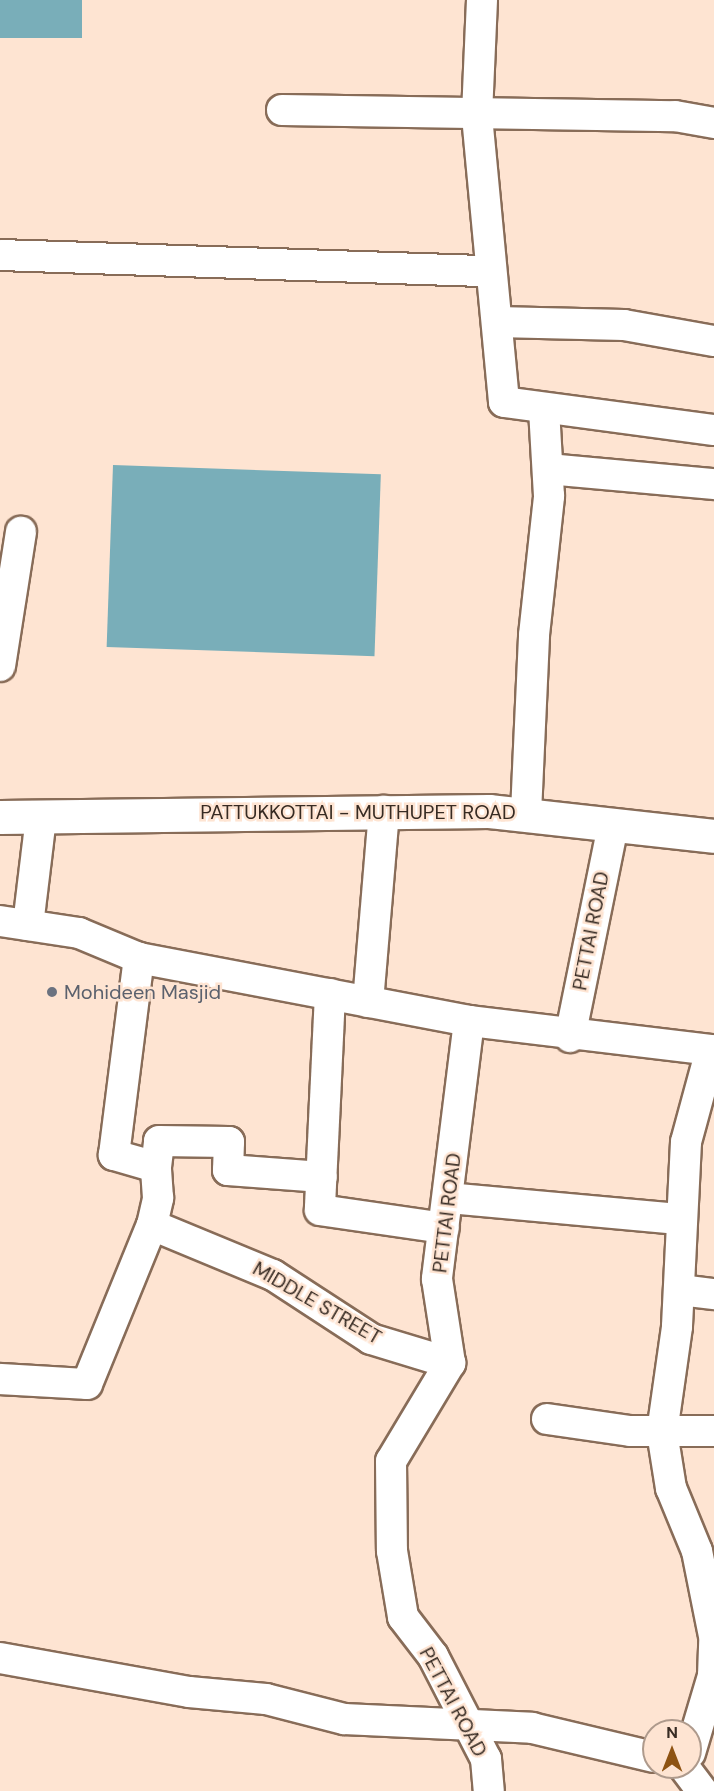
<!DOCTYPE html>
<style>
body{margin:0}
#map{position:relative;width:714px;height:1791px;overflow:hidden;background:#fee4d2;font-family:"DM Sans",sans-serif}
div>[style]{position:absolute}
.water>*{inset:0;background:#79aeb9;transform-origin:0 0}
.roads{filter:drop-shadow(2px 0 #886c58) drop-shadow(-2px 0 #886c58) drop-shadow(0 2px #886c58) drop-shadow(0 -2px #886c58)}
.minor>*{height:30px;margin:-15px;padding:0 15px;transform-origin:15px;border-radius:15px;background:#fff}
.secondary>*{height:33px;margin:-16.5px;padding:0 16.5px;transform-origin:16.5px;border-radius:16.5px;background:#fff}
.dots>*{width:16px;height:16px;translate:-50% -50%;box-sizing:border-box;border:3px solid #fee4d2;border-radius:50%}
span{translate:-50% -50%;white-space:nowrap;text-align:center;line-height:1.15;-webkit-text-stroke:5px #fee4d2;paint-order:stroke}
.street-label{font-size:20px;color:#372b23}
.worship-label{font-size:20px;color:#5b616d}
.left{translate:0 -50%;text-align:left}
.north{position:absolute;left:642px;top:1719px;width:60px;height:60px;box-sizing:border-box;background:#fee4d2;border:2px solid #ae9a8c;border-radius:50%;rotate:0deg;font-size:16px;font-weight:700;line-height:24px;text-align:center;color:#372b23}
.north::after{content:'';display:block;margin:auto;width:21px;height:27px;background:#8e5312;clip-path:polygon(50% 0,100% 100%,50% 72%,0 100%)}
</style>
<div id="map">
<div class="water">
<i style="left:0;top:0;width:82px;height:38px"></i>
<i style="left:113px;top:465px;width:268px;height:182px;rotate:2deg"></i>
</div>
<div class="roads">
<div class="minor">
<i style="left:482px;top:0;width:116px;rotate:92.5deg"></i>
<i style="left:477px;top:116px;width:287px;rotate:84.6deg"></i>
<i style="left:504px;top:402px;width:212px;rotate:7.6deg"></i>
<i style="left:282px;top:110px;width:393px;rotate:0.9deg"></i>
<i style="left:675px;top:116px;width:40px;rotate:10deg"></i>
<i style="left:0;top:255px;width:491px;rotate:1.9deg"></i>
<i style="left:497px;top:322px;width:127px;rotate:1.4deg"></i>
<i style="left:624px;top:325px;width:91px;rotate:10.1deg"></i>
<i style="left:548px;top:469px;width:167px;rotate:5.2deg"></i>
<i style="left:0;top:666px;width:136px;rotate:-81.1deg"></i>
<i style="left:526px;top:813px;width:178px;rotate:-87.4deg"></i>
<i style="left:534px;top:635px;width:140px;rotate:-83.8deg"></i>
<i style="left:549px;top:496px;width:86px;rotate:-93.3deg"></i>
<i style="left:0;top:921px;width:80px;rotate:8.6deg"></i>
<i style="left:79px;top:933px;width:65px;rotate:22.6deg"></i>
<i style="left:139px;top:958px;width:336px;rotate:10.8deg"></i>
<i style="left:469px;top:1021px;width:247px;rotate:6.8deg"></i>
<i style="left:28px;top:925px;width:109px;rotate:-83.1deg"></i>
<i style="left:330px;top:994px;width:216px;rotate:92.7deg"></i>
<i style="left:320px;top:1210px;width:125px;rotate:8.3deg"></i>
<i style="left:368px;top:1002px;width:192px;rotate:-85.2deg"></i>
<i style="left:469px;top:1021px;width:260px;rotate:97.1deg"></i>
<i style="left:437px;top:1279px;width:85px;rotate:81.2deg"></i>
<i style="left:450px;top:1363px;width:114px;rotate:121deg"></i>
<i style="left:391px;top:1461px;width:90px;rotate:89.4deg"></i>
<i style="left:392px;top:1551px;width:67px;rotate:80.5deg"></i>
<i style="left:403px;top:1617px;width:49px;rotate:52.4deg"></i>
<i style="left:433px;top:1656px;width:116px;rotate:62.8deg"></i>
<i style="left:486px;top:1759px;width:32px;rotate:85deg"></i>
<i style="left:570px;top:1037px;width:216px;rotate:-78.5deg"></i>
<i style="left:711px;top:1050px;width:95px;rotate:105.2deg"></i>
<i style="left:686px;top:1142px;width:185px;rotate:92.8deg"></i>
<i style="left:677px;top:1327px;width:106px;rotate:98.1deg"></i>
<i style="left:662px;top:1432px;width:57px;rotate:80.9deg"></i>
<i style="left:671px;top:1488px;width:68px;rotate:67.6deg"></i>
<i style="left:697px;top:1551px;width:87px;rotate:78.7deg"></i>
<i style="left:156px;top:1167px;width:26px;rotate:-83deg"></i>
<i style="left:159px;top:1141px;width:70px;rotate:0.8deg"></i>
<i style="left:229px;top:1142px;width:28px;rotate:92deg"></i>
<i style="left:228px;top:1170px;width:94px;rotate:4.3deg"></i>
<i style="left:448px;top:1198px;width:233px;rotate:5.2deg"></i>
<i style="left:152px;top:1225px;width:131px;rotate:22.5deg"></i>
<i style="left:273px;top:1275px;width:117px;rotate:33.1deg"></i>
<i style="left:371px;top:1339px;width:83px;rotate:16.9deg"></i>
<i style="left:680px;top:1290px;width:34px;rotate:7deg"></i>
<i style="left:0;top:1379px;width:87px;rotate:3.3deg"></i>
<i style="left:87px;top:1384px;width:172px;rotate:-67.8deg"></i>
<i style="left:152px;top:1225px;width:28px;rotate:-77deg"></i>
<i style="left:158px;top:1198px;width:31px;rotate:-94deg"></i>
<i style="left:156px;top:1167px;width:44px;rotate:-164.1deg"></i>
<i style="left:114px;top:1155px;width:199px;rotate:-82.8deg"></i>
<i style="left:547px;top:1419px;width:84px;rotate:8.2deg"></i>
<i style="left:630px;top:1431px;width:84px"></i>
<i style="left:0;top:1658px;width:192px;rotate:10.2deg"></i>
<i style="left:189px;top:1692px;width:77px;rotate:5.2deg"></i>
<i style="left:266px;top:1699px;width:81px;rotate:14.4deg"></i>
<i style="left:344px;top:1719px;width:188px;rotate:2.7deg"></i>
<i style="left:532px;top:1728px;width:125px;rotate:13.4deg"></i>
<i style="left:690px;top:1753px;width:80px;rotate:-73.4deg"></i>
<i style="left:713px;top:1676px;width:34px;rotate:-88deg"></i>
<i style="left:684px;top:1767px;width:30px;rotate:53deg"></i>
</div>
<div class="secondary">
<i style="left:0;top:817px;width:489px;rotate:-0.7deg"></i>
<i style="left:489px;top:811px;width:226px;rotate:6.3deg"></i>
</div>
</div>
<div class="dots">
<i style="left:52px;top:992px;background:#6b7280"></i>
</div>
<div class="street-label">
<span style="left:358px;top:812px">PATTUKKOTTAI - MUTHUPET ROAD</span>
<span style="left:591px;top:931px;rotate:-79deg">PETTAI ROAD</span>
<span style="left:447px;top:1213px;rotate:-83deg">PETTAI ROAD</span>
<span style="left:317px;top:1303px;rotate:30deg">MIDDLE STREET</span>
<span style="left:453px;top:1702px;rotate:62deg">PETTAI ROAD</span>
</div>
<div class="worship-label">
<span class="left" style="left:64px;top:992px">Mohideen Masjid</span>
</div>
<div class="north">N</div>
</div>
